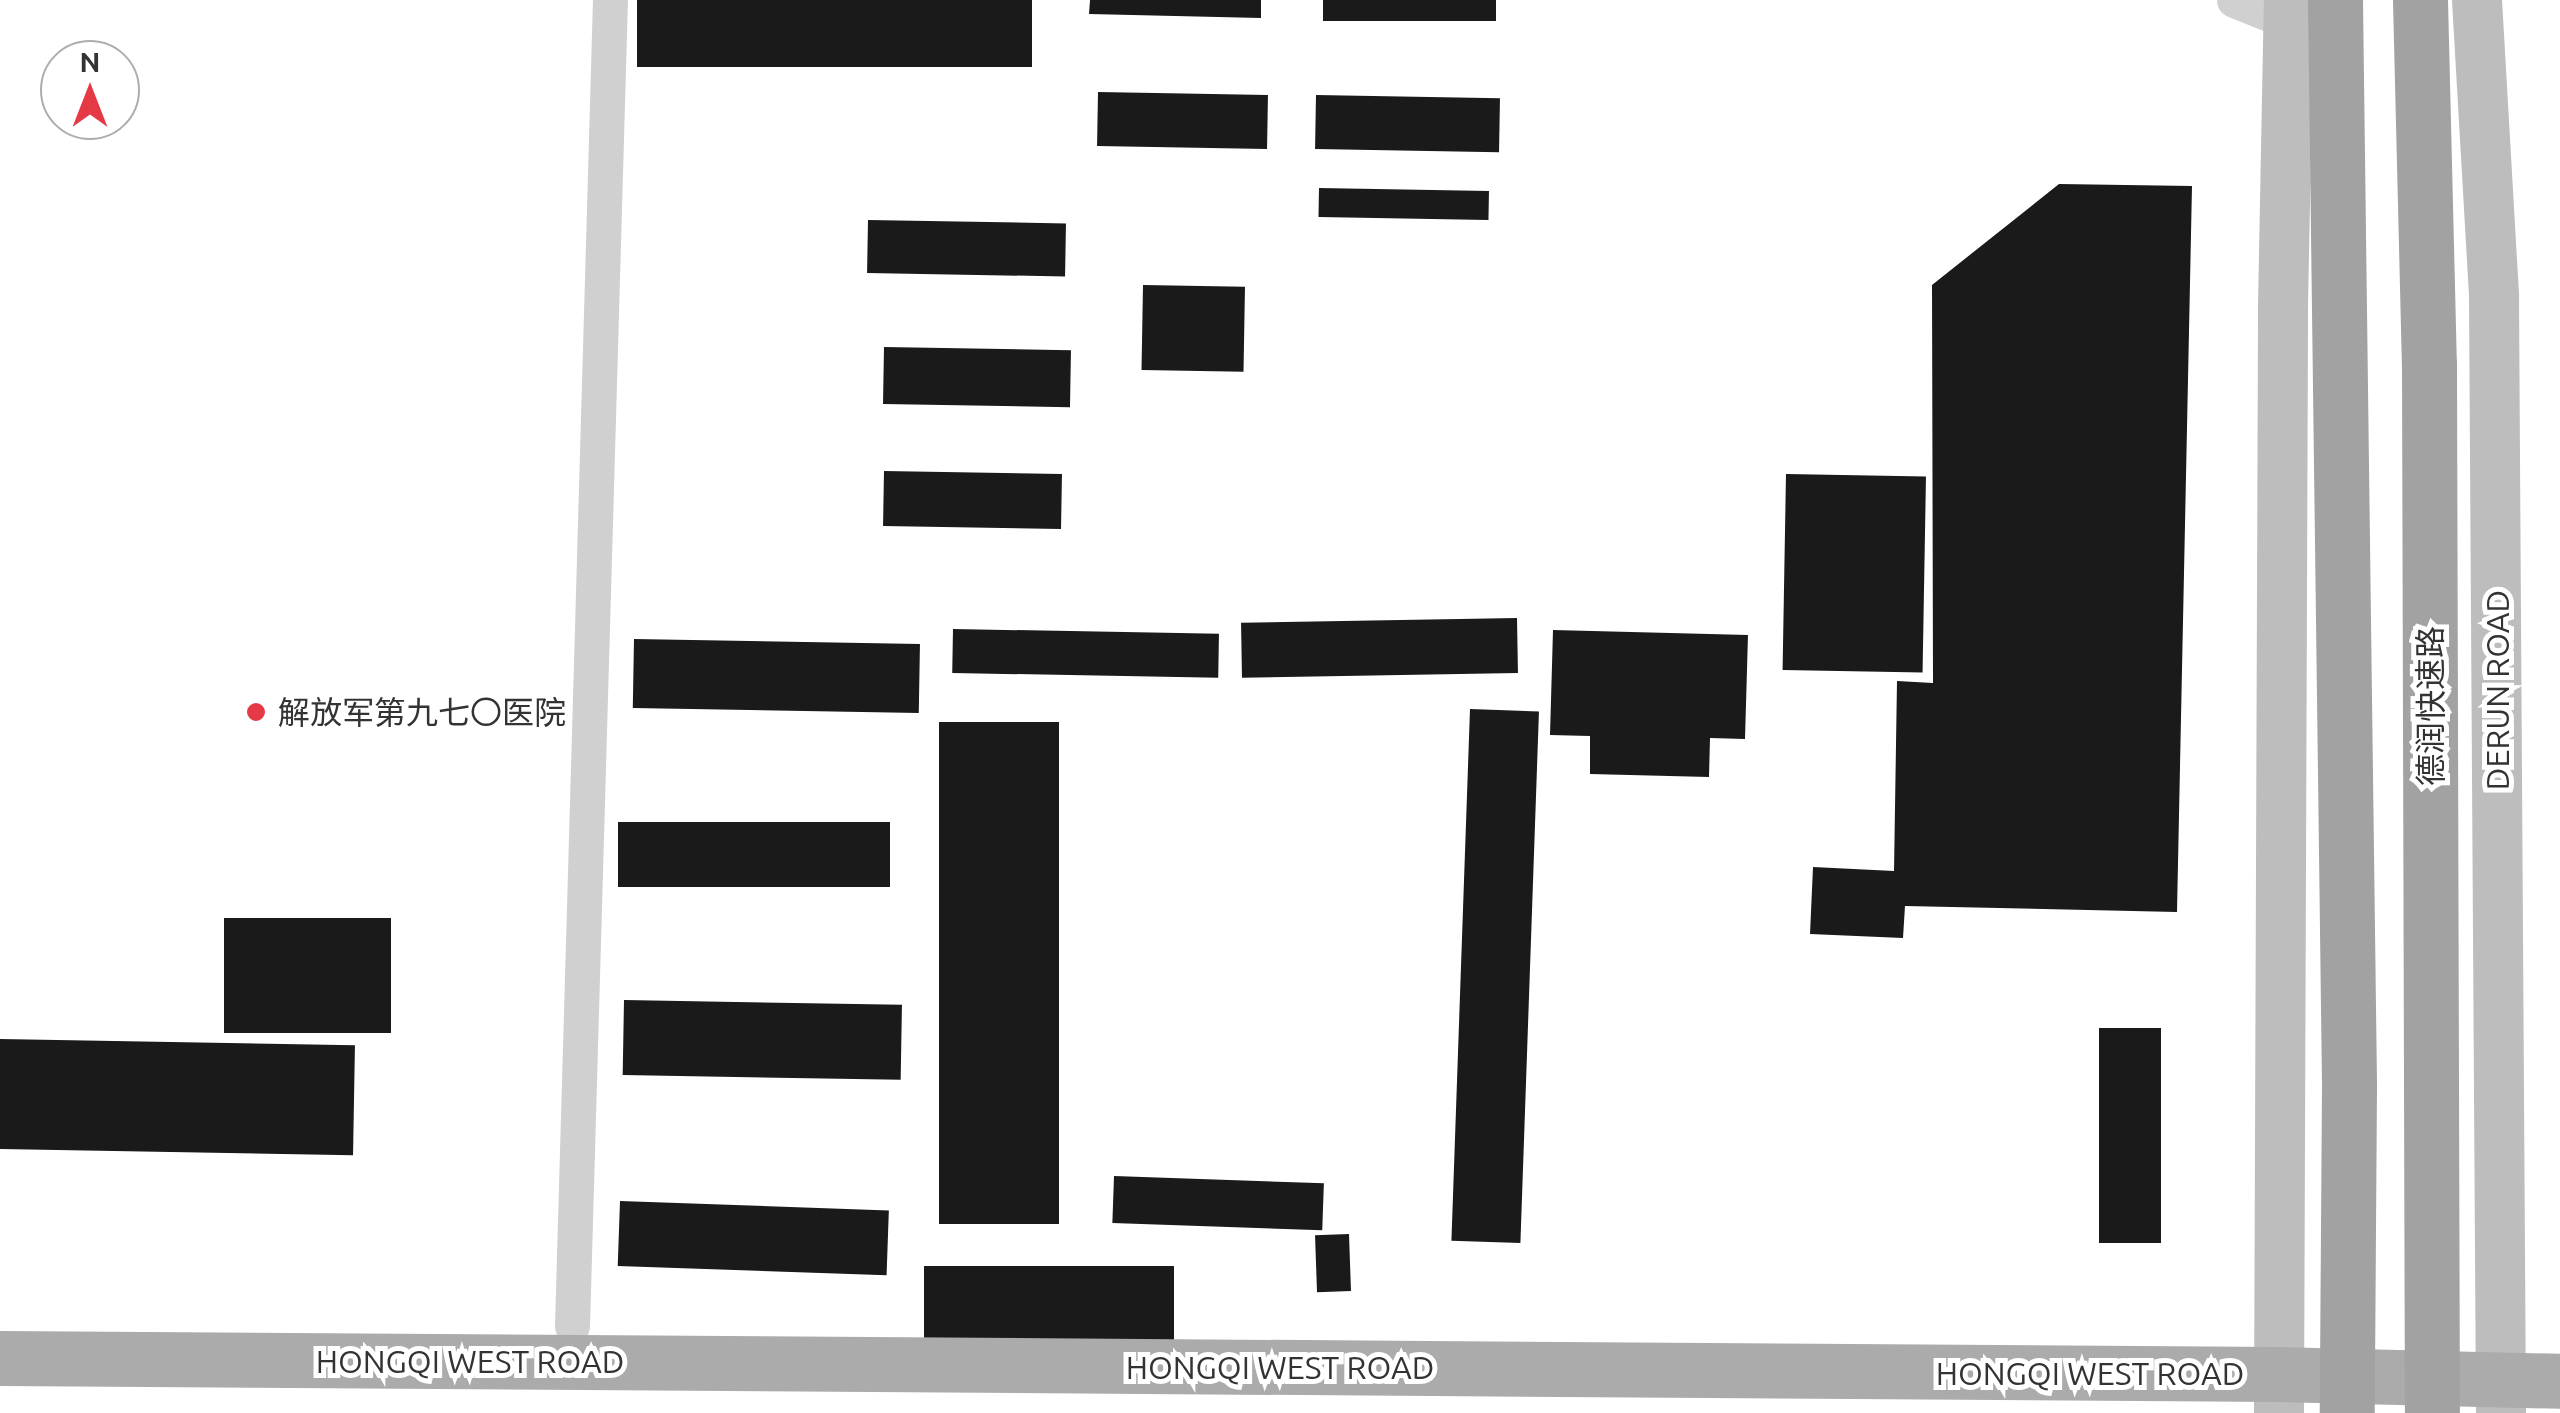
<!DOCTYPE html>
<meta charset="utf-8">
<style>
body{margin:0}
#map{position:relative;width:2560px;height:1413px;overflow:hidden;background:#fff;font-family:Ubuntu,"Noto Sans SC",sans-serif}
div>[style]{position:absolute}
.building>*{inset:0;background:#1a1a1a;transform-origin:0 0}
.minor>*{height:35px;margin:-17.5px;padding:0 17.5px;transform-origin:17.5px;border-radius:17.5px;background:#d0d0d0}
.secondary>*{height:50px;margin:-25px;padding:0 25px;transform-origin:25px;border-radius:25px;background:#bdbdbd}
.primary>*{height:55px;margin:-27.5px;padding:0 27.5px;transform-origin:27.5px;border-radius:27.5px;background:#ababab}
.trunk>*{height:55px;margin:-27.5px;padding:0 27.5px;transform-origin:27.5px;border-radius:27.5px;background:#a2a2a2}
.dots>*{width:28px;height:28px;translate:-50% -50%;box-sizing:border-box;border:5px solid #fff;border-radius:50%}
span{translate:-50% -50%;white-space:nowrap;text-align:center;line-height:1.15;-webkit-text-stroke:10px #fff;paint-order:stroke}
.street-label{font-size:32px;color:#333}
.poi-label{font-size:32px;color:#333}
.left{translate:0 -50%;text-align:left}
.north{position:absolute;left:40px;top:40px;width:100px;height:100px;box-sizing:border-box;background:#fff;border:2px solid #adadad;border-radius:50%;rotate:0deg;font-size:28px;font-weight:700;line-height:40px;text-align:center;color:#333}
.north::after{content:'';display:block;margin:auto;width:35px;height:45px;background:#e63946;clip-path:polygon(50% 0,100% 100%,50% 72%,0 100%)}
</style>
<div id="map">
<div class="building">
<i style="left:637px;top:0;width:395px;height:67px"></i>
<i style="clip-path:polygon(1090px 0,1261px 0,1261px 18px,1089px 14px)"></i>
<i style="left:1323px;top:0;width:173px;height:21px"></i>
<i style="left:1098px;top:92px;width:170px;height:54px;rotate:1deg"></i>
<i style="left:1316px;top:95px;width:184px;height:54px;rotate:1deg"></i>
<i style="clip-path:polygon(2059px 184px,2192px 186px,2177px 912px,1905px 906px,1903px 938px,1810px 934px,1813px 867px,1894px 871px,1897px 681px,1933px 683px,1932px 285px)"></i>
<i style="left:1319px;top:188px;width:170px;height:29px;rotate:1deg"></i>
<i style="left:868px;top:220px;width:198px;height:53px;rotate:1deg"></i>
<i style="left:1143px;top:285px;width:102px;height:85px;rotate:1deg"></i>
<i style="left:884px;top:347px;width:187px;height:57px;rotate:1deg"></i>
<i style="left:884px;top:471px;width:178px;height:55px;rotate:1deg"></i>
<i style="left:1786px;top:474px;width:140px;height:196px;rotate:1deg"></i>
<i style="left:1517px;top:618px;width:55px;height:276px;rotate:89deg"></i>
<i style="left:953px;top:629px;width:266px;height:44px;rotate:1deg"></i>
<i style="clip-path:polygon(1553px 630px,1748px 635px,1745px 739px,1710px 738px,1709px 777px,1590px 774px,1590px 736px,1550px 735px)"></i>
<i style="left:634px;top:639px;width:286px;height:69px;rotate:1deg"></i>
<i style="left:1470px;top:709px;width:69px;height:532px;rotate:2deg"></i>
<i style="left:939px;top:722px;width:120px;height:502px"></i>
<i style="left:890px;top:822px;width:65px;height:272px;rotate:90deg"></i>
<i style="left:224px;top:918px;width:167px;height:115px"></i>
<i style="left:624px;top:1000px;width:278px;height:75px;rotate:1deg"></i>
<i style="left:2161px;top:1028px;width:215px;height:62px;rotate:90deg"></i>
<i style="left:0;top:1039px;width:355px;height:110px;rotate:1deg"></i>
<i style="left:1114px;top:1176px;width:210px;height:47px;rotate:2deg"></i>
<i style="left:620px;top:1201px;width:269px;height:65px;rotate:2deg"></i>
<i style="left:1349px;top:1234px;width:57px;height:34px;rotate:88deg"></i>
<i style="left:924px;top:1266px;width:250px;height:75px"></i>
</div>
<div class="minor">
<i style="left:2234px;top:0;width:59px;rotate:21.8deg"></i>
<i style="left:572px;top:1326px;width:1327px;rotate:-88.36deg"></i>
</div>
<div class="secondary">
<i style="left:2477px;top:0;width:298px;rotate:86.7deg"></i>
<i style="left:2494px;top:298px;width:1115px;rotate:89.64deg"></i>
<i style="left:2279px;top:1413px;width:1107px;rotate:-89.79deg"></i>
<i style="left:2283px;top:306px;width:306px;rotate:-88.9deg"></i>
</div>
<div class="primary">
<i style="left:0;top:1358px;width:2279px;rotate:0.4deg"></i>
<i style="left:2279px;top:1374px;width:281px;rotate:1.4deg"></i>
</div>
<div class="trunk">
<i style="left:2335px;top:0;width:1086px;rotate:89.26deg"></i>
<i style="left:2349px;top:1086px;width:327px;rotate:90.4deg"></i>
<i style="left:2420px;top:0;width:364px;rotate:88.6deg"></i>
<i style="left:2429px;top:364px;width:1049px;rotate:89.84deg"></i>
</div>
<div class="dots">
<i style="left:256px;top:712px;background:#e63946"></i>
</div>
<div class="street-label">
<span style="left:2497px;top:690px;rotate:-90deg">DERUN ROAD</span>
<span style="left:2430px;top:706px;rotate:-90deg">德润快速路</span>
<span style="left:470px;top:1361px">HONGQI WEST ROAD</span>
<span style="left:1280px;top:1367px">HONGQI WEST ROAD</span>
<span style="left:2090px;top:1373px">HONGQI WEST ROAD</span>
</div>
<div class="poi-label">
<span class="left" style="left:278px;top:712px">解放军第九七〇医院</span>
</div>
<div class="north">N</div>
</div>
